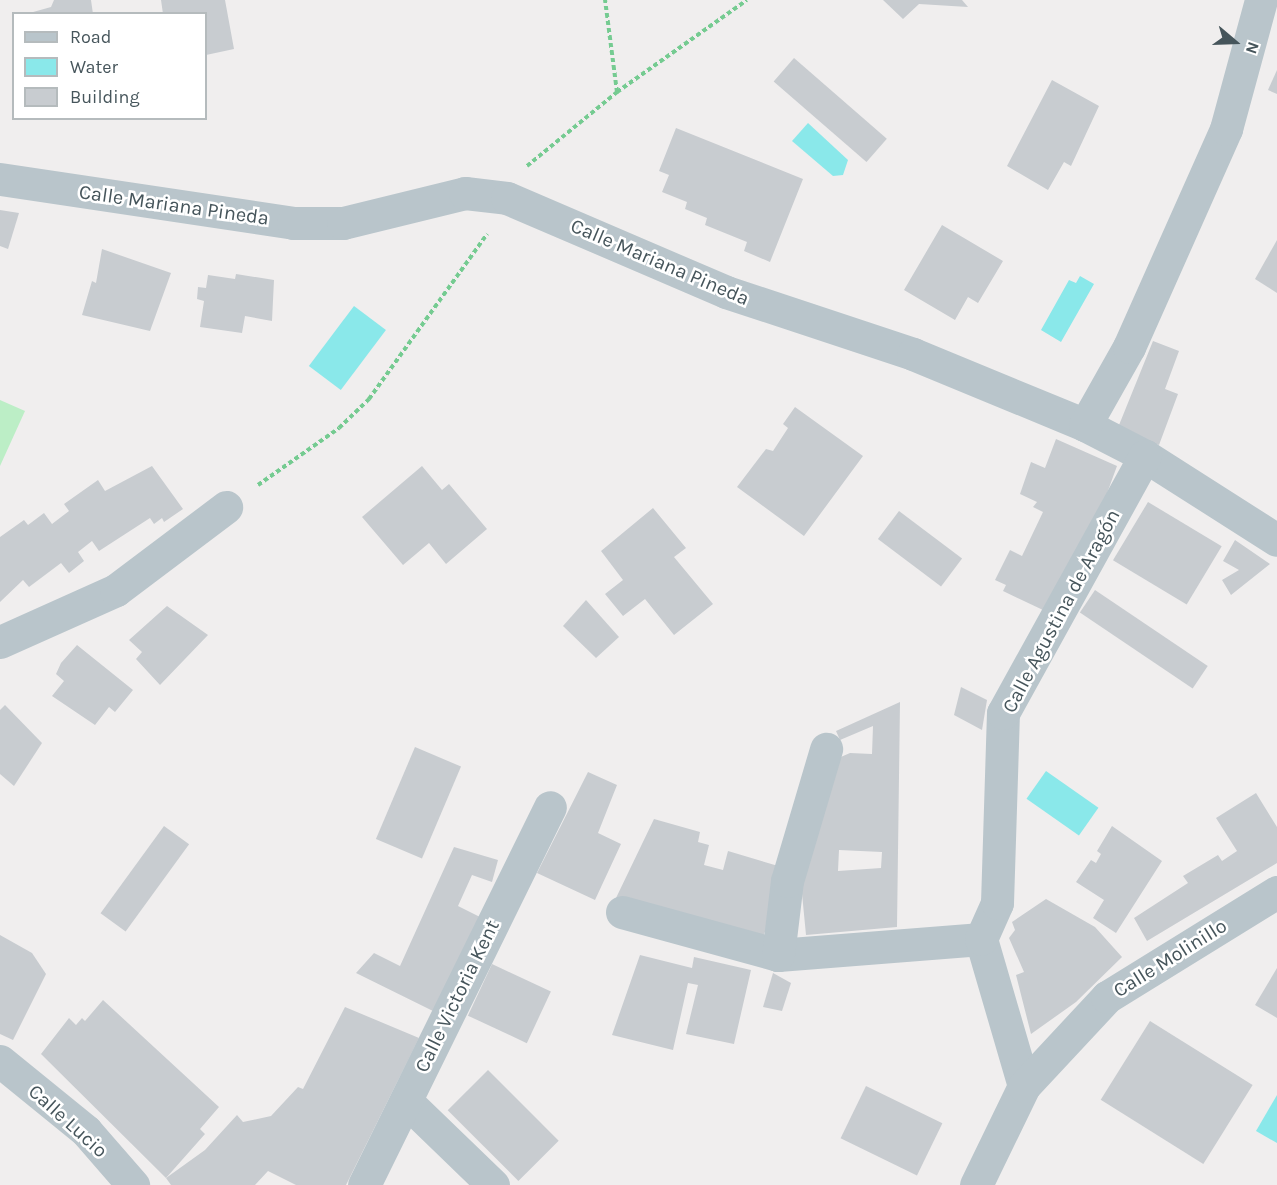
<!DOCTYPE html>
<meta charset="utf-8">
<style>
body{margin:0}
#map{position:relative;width:1277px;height:1185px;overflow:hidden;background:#f0eeee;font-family:Karla,sans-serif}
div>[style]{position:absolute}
.green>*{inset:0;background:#bceec6}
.water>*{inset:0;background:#8ae8ea;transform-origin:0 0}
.building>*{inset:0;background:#c8ccd0;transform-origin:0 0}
.path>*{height:4px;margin-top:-2px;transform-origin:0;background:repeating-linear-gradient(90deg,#75cb91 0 4.5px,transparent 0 7.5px)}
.minor>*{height:33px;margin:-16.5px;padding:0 16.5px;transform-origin:16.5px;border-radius:16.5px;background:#b9c5cb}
span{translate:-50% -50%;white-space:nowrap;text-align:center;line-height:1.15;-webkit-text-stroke:5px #fff;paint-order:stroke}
.street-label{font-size:20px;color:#46555b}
.legend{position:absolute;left:12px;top:12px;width:195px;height:108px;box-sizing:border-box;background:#fff;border:2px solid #b5bbbd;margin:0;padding:8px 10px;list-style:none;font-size:18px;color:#46555b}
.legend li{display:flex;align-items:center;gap:12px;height:30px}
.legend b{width:30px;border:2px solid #b5bbbd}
.north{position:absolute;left:1205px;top:12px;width:60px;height:60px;-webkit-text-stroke:4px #fff;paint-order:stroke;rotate:109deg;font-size:16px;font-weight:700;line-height:24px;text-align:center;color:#46555b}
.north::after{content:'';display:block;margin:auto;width:21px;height:27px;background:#46555b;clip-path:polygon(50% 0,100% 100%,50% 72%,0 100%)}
</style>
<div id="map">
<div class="green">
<i style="clip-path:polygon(0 400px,25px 411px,0 466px)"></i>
</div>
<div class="water">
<i style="clip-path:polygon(808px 123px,848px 160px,843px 175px,833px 176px,792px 141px)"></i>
<i style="clip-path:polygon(1080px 276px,1094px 284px,1061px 342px,1041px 330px,1069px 280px,1076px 283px)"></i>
<i style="left:354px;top:306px;width:40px;height:75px;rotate:37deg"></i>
<i style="left:1046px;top:771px;width:64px;height:34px;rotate:35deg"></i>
<i style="clip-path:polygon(1277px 1095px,1277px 1143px,1256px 1131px)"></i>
</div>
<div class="building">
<i style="clip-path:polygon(54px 0,91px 0,93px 14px,26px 14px,51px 7px)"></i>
<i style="clip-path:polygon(161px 0,225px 0,234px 49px,206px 55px,206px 14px,163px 14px)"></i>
<i style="clip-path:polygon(883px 0,962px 0,968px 7px,919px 4px,903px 19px)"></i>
<i style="left:794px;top:58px;width:123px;height:31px;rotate:41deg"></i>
<i style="clip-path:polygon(1277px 70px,1277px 94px,1268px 90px)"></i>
<i style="clip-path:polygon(1052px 80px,1099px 106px,1071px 166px,1064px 162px,1048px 190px,1007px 166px)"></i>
<i style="clip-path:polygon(676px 128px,803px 179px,770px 262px,744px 251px,747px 242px,705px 225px,707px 218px,685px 209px,687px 202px,662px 192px,669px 175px,659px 171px)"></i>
<i style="clip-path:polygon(0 210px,19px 213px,8px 249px,0 246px)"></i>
<i style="clip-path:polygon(942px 225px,1003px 261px,978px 303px,968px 297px,955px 320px,904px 290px)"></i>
<i style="clip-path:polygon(1277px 240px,1277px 293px,1255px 279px)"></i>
<i style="clip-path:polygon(102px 249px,171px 273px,150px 331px,82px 315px,92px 281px,96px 283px)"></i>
<i style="clip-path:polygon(236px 274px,274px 280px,272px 321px,245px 316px,242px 333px,200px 327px,204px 301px,197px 299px,198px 287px,206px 288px,208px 275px,235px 279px)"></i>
<i style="clip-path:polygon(1153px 341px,1179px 351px,1165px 389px,1178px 394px,1159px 445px,1117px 430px)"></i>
<i style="clip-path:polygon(795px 407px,863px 456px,804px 536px,737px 487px,766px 449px,773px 451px,788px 428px,783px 424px)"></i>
<i style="clip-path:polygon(1056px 439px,1117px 466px,1106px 496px,1043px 610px,1003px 591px,1006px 585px,995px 580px,1010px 550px,1022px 556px,1043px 512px,1033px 507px,1037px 502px,1020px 494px,1031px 462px,1045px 468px)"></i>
<i style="clip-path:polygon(152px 466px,183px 509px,164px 522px,162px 518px,154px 524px,150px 518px,99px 551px,92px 541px,78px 552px,84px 561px,69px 573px,61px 563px,29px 587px,23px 580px,0 602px,0 537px,24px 520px,28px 525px,44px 513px,52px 524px,69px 511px,64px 504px,98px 480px,105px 491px)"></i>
<i style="clip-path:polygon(422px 466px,442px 490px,449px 484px,487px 529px,446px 564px,429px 543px,403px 565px,362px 517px)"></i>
<i style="left:1148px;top:502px;width:86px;height:68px;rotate:31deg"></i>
<i style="clip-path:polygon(653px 508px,686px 548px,674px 557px,713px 604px,674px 635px,645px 599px,623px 616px,605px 594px,623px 580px,601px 551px)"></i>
<i style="left:899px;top:511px;width:79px;height:35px;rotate:37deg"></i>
<i style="clip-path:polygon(1235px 540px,1270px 564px,1231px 595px,1222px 580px,1239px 570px,1223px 561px)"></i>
<i style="left:1095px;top:590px;width:136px;height:27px;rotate:34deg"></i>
<i style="clip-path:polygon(586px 600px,619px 637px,596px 658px,563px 626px)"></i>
<i style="clip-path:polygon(167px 606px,208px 635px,160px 685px,136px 659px,142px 652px,129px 640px)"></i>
<i style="clip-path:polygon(77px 645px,133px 690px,115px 712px,109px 707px,95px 725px,52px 696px,64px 681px,56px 674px,61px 663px)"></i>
<i style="clip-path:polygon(961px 687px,987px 700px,982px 730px,954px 715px)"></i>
<i style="clip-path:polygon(evenodd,900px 702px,897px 927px,806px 935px,800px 873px,827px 763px,850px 753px,872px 754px,873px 726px,840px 740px,836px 731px,900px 702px,839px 850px,882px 852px,881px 868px,838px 871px,839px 850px)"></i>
<i style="clip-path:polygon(5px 705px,42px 743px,14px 786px,0 774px,0 710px)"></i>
<i style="left:415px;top:747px;width:50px;height:100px;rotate:23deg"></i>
<i style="clip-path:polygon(588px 772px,617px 785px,598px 833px,621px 844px,595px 900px,537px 873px)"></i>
<i style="clip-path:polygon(1256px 793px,1277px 827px,1277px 863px,1147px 941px,1134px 918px,1188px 883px,1183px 876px,1218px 855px,1222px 861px,1237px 851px,1216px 818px)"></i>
<i style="clip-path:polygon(654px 819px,700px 832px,698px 842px,709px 845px,704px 865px,723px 870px,728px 851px,785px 868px,763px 938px,616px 898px)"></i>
<i style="left:164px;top:826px;width:31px;height:108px;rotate:36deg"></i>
<i style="clip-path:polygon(1112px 826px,1162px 861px,1116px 933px,1093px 918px,1104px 900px,1076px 882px,1091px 860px,1096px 863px,1101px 854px,1097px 851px)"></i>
<i style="clip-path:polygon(454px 847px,498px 860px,492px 882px,472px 875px,458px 906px,480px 917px,433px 1011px,356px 973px,374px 953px,400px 966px)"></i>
<i style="clip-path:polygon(1046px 899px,1095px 927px,1122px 957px,1076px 1002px,1031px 1034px,1016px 975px,1024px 972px,1009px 938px,1015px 930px,1012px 922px)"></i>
<i style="clip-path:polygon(0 935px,32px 953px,46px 974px,13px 1040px,0 1034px)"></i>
<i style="clip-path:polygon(640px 955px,692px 968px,694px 957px,751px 970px,734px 1044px,686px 1034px,698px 985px,688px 983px,673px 1050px,612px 1035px)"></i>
<i style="left:492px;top:964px;width:65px;height:57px;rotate:25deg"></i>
<i style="clip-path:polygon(1277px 968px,1277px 1018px,1255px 1005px)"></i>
<i style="clip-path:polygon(773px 973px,791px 983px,782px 1011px,763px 1007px)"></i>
<i style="clip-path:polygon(103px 1000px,219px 1107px,200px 1129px,205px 1134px,166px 1178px,41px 1054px,69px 1018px,76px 1025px,82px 1018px,85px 1021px)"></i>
<i style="clip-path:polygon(345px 1007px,419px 1038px,346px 1185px,296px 1185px,268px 1171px,255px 1185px,171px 1185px,166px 1178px,205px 1150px,237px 1115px,243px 1122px,271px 1116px,298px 1087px,303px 1089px)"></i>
<i style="left:1150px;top:1021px;width:121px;height:93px;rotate:32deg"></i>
<i style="left:488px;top:1070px;width:100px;height:57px;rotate:45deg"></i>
<i style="left:866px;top:1086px;width:85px;height:58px;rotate:26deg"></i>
</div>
<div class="path">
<i style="left:617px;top:92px;width:159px;rotate:-35.3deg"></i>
<i style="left:527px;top:166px;width:117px;rotate:-39.4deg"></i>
<i style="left:617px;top:92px;width:93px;rotate:-97.4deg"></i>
<i style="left:258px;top:485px;width:99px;rotate:-35.1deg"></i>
<i style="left:339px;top:428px;width:42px;rotate:-44deg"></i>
<i style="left:369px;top:399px;width:203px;rotate:-54.4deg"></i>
</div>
<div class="minor">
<i style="left:0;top:179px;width:296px;rotate:8.5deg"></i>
<i style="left:293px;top:223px;width:50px"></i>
<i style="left:343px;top:223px;width:126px;rotate:-13.8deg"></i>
<i style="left:465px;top:193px;width:42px;rotate:6.8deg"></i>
<i style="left:507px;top:198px;width:238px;rotate:23.2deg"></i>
<i style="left:726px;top:292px;width:197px;rotate:18.3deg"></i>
<i style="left:913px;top:354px;width:186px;rotate:22.4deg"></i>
<i style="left:1085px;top:425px;width:68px;rotate:27.3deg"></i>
<i style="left:1145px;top:456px;width:156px;rotate:32.5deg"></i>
<i style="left:1085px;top:425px;width:90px;rotate:-60.6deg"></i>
<i style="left:1129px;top:347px;width:239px;rotate:-66deg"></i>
<i style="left:1226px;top:129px;width:134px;rotate:-74.8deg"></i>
<i style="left:0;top:642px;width:127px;rotate:-24.1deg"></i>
<i style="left:116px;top:590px;width:138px;rotate:-37deg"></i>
<i style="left:622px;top:912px;width:162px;rotate:15.4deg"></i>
<i style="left:778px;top:955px;width:204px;rotate:-4.5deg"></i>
<i style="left:778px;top:955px;width:75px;rotate:-83.1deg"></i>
<i style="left:787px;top:881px;width:138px;rotate:-73.5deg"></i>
<i style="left:0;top:1061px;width:111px;rotate:39.1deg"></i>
<i style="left:86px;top:1131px;width:72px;rotate:49deg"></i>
<i style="left:1024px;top:1086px;width:153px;rotate:-106.3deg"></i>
<i style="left:981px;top:939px;width:39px;rotate:-66deg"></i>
<i style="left:997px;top:903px;width:190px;rotate:-88.2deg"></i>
<i style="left:1003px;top:713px;width:294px;rotate:-61.1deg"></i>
<i style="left:406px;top:1101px;width:121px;rotate:44deg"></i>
<i style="left:364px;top:1185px;width:421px;rotate:-63.8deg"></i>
<i style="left:976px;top:1185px;width:110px;rotate:-64.1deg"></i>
<i style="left:1024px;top:1086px;width:122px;rotate:-47deg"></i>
<i style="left:1107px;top:997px;width:200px;rotate:-31.7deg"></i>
</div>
<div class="street-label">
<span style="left:174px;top:205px;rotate:8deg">Calle Mariana Pineda</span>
<span style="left:660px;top:262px;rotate:23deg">Calle Mariana Pineda</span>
<span style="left:1061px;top:611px;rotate:-62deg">Calle Agustina de Aragón</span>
<span style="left:1170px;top:958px;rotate:-32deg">Calle Molinillo</span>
<span style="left:457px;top:996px;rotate:-64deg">Calle Victoria Kent</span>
<span style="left:68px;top:1121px;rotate:42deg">Calle Lucio</span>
</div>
<ul class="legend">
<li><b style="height:8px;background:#b9c5cb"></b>Road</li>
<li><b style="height:16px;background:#8ae8ea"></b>Water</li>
<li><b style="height:16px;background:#c8ccd0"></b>Building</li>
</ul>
<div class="north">N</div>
</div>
